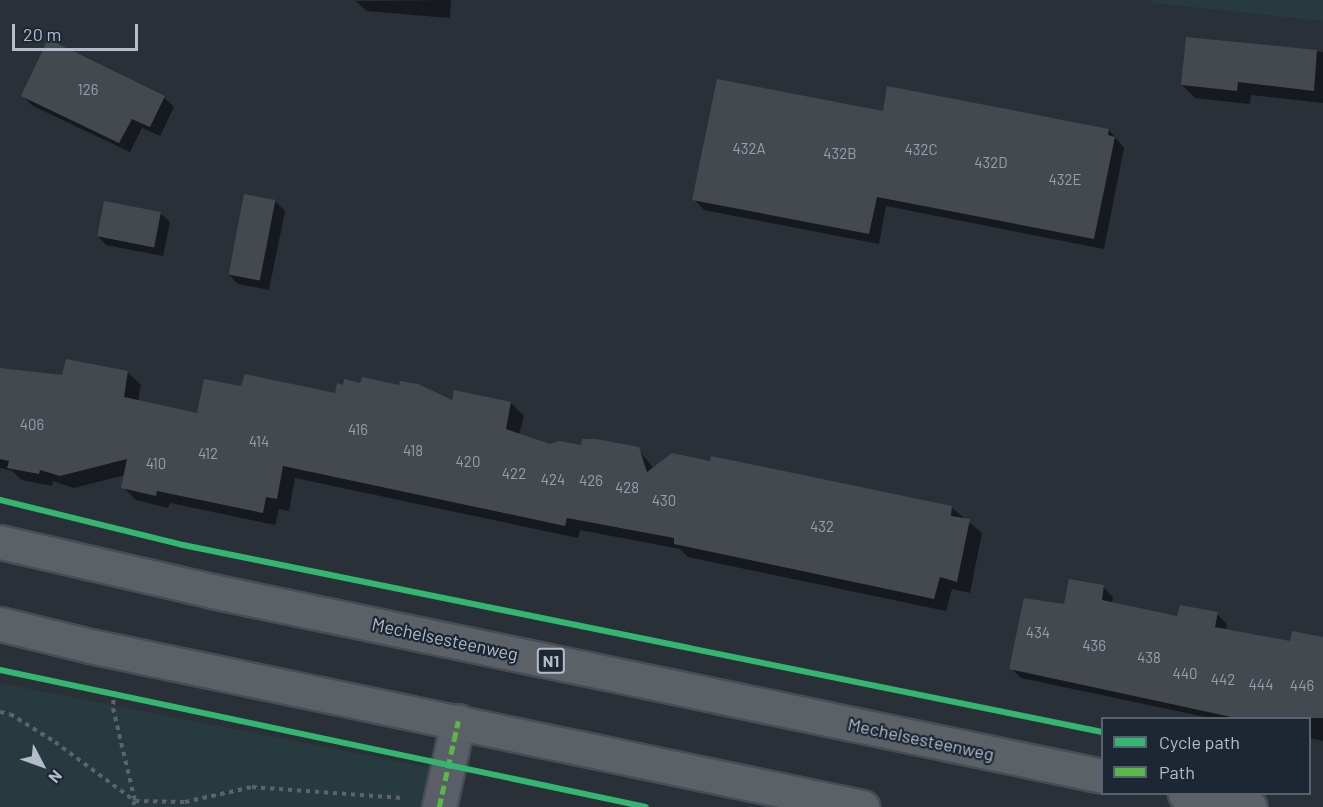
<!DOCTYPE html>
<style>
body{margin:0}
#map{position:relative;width:1323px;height:807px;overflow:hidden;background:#2a3038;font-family:Barlow,sans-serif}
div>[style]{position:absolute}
.green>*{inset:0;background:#273a3e}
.shadow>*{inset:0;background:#0007}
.building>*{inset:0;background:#444950;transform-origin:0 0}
.path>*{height:4px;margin-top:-2px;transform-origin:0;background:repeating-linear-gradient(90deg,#5d636a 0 4.5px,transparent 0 9px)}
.roads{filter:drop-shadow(2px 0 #484c53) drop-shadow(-2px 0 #484c53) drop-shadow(0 2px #484c53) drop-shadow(0 -2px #484c53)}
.minor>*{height:33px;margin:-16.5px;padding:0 16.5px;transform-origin:16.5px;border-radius:16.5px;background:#5a5e66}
.primary>*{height:33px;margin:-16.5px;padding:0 16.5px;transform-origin:16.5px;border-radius:16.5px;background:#5c6168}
.quiet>*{height:4.5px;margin-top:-2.25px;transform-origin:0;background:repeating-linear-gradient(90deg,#58b947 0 9px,transparent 0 13.5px)}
.cycleway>*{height:6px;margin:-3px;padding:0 3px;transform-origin:3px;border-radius:3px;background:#33b770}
span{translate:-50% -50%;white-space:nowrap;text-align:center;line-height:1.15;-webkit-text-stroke:4.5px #1d2633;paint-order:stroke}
.number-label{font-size:15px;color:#989fab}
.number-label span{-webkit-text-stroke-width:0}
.shield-label span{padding:2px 4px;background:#1d2633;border:2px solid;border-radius:4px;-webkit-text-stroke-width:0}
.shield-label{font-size:16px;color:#b4bcc9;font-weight:700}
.street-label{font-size:18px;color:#b4bcc9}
.legend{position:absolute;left:1101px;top:717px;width:210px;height:78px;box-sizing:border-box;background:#1d2633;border:2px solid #59626f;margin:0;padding:8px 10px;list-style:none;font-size:18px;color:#b4bcc9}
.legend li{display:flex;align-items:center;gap:12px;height:30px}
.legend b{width:30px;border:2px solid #59626f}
.north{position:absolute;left:12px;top:735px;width:60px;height:60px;-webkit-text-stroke:4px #1d2633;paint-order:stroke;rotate:131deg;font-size:16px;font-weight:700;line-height:24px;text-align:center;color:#b4bcc9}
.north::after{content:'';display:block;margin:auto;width:21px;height:27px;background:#b4bcc9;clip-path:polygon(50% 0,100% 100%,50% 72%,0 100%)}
.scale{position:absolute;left:12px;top:24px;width:126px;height:27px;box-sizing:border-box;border:3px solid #b4bcc9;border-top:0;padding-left:8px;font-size:18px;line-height:21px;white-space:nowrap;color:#b4bcc9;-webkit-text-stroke:4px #1d2633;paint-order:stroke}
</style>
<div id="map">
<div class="green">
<i style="clip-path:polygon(1153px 0,1323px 0,1323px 21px,1153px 3px)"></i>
<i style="clip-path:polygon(0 683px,433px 768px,423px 807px,0 807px)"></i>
</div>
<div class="shadow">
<i style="clip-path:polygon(451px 0,450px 18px,366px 11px,356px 1px)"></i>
<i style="clip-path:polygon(1188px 39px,1323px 52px,1323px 103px,1251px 95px,1250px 104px,1195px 98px,1182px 85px)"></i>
<i style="clip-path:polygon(23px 96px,164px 97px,174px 107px,160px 136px,142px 128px,130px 152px,33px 106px)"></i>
<i style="clip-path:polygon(884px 113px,1109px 130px,1124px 148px,1104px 249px,886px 206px,879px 244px,704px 210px,694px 199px)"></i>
<i style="clip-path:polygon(245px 195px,275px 201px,285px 211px,269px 290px,238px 284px,228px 274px)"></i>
<i style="clip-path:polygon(160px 213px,170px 222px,163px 256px,106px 245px,97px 235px)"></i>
<i style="clip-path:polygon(67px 361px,128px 373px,141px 385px,138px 401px,198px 415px,243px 388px,511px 403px,524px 416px,519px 435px,550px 446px,638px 449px,654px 469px,951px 507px,982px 533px,970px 593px,952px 589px,946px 611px,688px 557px,680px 549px,580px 530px,578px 538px,295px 478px,289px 511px,279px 509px,275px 525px,170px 503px,168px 508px,136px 500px,123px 487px,125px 475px,74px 488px,53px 481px,52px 486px,22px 480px,12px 471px,0 468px,0 369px,63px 377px)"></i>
<i style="clip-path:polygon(1103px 587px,1113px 597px,1112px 603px,1178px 618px,1217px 614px,1227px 624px,1226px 631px,1291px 643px,1323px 639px,1323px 741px,1310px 738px,1310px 718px,1210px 718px,1021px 678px,1011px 668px,1065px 605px)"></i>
</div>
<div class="building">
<i style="clip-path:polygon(1186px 37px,1317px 50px,1314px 91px,1238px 82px,1237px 91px,1181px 85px)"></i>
<i style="clip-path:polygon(48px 39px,165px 96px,150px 127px,132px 119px,119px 143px,21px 96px)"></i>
<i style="clip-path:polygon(717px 79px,883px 111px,887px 86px,1109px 129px,1108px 135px,1115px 137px,1094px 239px,877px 197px,869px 234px,692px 200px)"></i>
<i style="left:244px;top:194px;width:32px;height:82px;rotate:11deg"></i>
<i style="left:104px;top:201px;width:58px;height:36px;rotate:11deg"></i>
<i style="clip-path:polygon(66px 359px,128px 371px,124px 397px,197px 413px,204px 379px,241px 386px,245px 374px,335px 393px,337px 383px,343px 385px,344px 379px,360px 383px,362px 377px,399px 385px,400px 381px,418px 384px,452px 400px,454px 390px,511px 402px,506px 429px,550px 444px,559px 441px,581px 445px,582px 439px,596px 439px,639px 447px,647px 472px,672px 453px,710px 461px,711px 456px,952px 506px,951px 516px,970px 519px,957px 582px,940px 577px,934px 599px,674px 544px,674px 538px,567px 518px,565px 526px,283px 466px,277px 499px,266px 497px,263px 513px,157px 491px,156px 496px,121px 488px,127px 459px,60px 476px,40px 470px,39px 474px,7px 468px,9px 461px,0 459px,0 368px,62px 375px)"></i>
<i style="clip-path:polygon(1069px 579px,1104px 585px,1102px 600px,1177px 616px,1180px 605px,1218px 612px,1215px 627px,1290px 641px,1292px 631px,1323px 637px,1323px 718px,1236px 718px,1009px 669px,1024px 598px,1064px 604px)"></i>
</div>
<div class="path">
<i style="left:114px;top:691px;width:17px;rotate:93deg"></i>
<i style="left:113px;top:708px;width:96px;rotate:76.7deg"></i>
<i style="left:135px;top:801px;width:50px;rotate:1.1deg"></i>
<i style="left:185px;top:802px;width:69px;rotate:-12.6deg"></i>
<i style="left:252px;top:787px;width:151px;rotate:4.2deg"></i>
<i style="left:0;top:712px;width:10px;rotate:11deg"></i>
<i style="left:10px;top:714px;width:53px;rotate:31.9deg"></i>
<i style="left:55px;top:742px;width:99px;rotate:36.4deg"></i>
<i style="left:135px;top:801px;width:7px;rotate:117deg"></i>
</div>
<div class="roads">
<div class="minor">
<i style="left:439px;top:807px;width:88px;rotate:-77.5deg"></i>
</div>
<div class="primary">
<i style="left:0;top:542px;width:218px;rotate:13deg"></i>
<i style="left:212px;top:591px;width:909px;rotate:11.74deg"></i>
<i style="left:0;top:624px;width:93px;rotate:13.7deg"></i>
<i style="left:90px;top:646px;width:789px;rotate:11.78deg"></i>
<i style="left:1185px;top:794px;width:66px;rotate:11.3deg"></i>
</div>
</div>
<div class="quiet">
<i style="left:439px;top:807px;width:88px;rotate:-77.5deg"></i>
</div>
<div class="cycleway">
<i style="left:0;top:500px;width:188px;rotate:13.8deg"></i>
<i style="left:183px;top:545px;width:938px;rotate:11.5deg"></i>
<i style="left:0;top:670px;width:660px;rotate:11.97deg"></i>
</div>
<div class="number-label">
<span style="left:88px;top:90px">126</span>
<span style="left:749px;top:149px">432A</span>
<span style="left:921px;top:150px">432C</span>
<span style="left:840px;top:154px">432B</span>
<span style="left:991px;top:163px">432D</span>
<span style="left:1065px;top:180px">432E</span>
<span style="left:32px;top:425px">406</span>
<span style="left:358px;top:430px">416</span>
<span style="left:259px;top:442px">414</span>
<span style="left:413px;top:451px">418</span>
<span style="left:208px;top:454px">412</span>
<span style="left:468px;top:462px">420</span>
<span style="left:156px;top:464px">410</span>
<span style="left:514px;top:474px">422</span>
<span style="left:553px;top:480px">424</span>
<span style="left:591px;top:481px">426</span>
<span style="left:627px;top:488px">428</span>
<span style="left:664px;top:501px">430</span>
<span style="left:822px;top:527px">432</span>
<span style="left:1038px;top:633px">434</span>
<span style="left:1094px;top:646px">436</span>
<span style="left:1149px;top:658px">438</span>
<span style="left:1185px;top:674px">440</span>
<span style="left:1223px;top:680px">442</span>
<span style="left:1261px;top:685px">444</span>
<span style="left:1302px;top:686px">446</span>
</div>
<div class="shield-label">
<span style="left:551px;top:661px">N1</span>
</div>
<div class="street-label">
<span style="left:445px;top:639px;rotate:12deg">Mechelsesteenweg</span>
<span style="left:921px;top:739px;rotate:12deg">Mechelsesteenweg</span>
</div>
<ul class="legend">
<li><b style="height:8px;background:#33b770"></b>Cycle path</li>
<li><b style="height:8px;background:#58b947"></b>Path</li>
</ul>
<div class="north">N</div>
<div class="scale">20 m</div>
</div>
